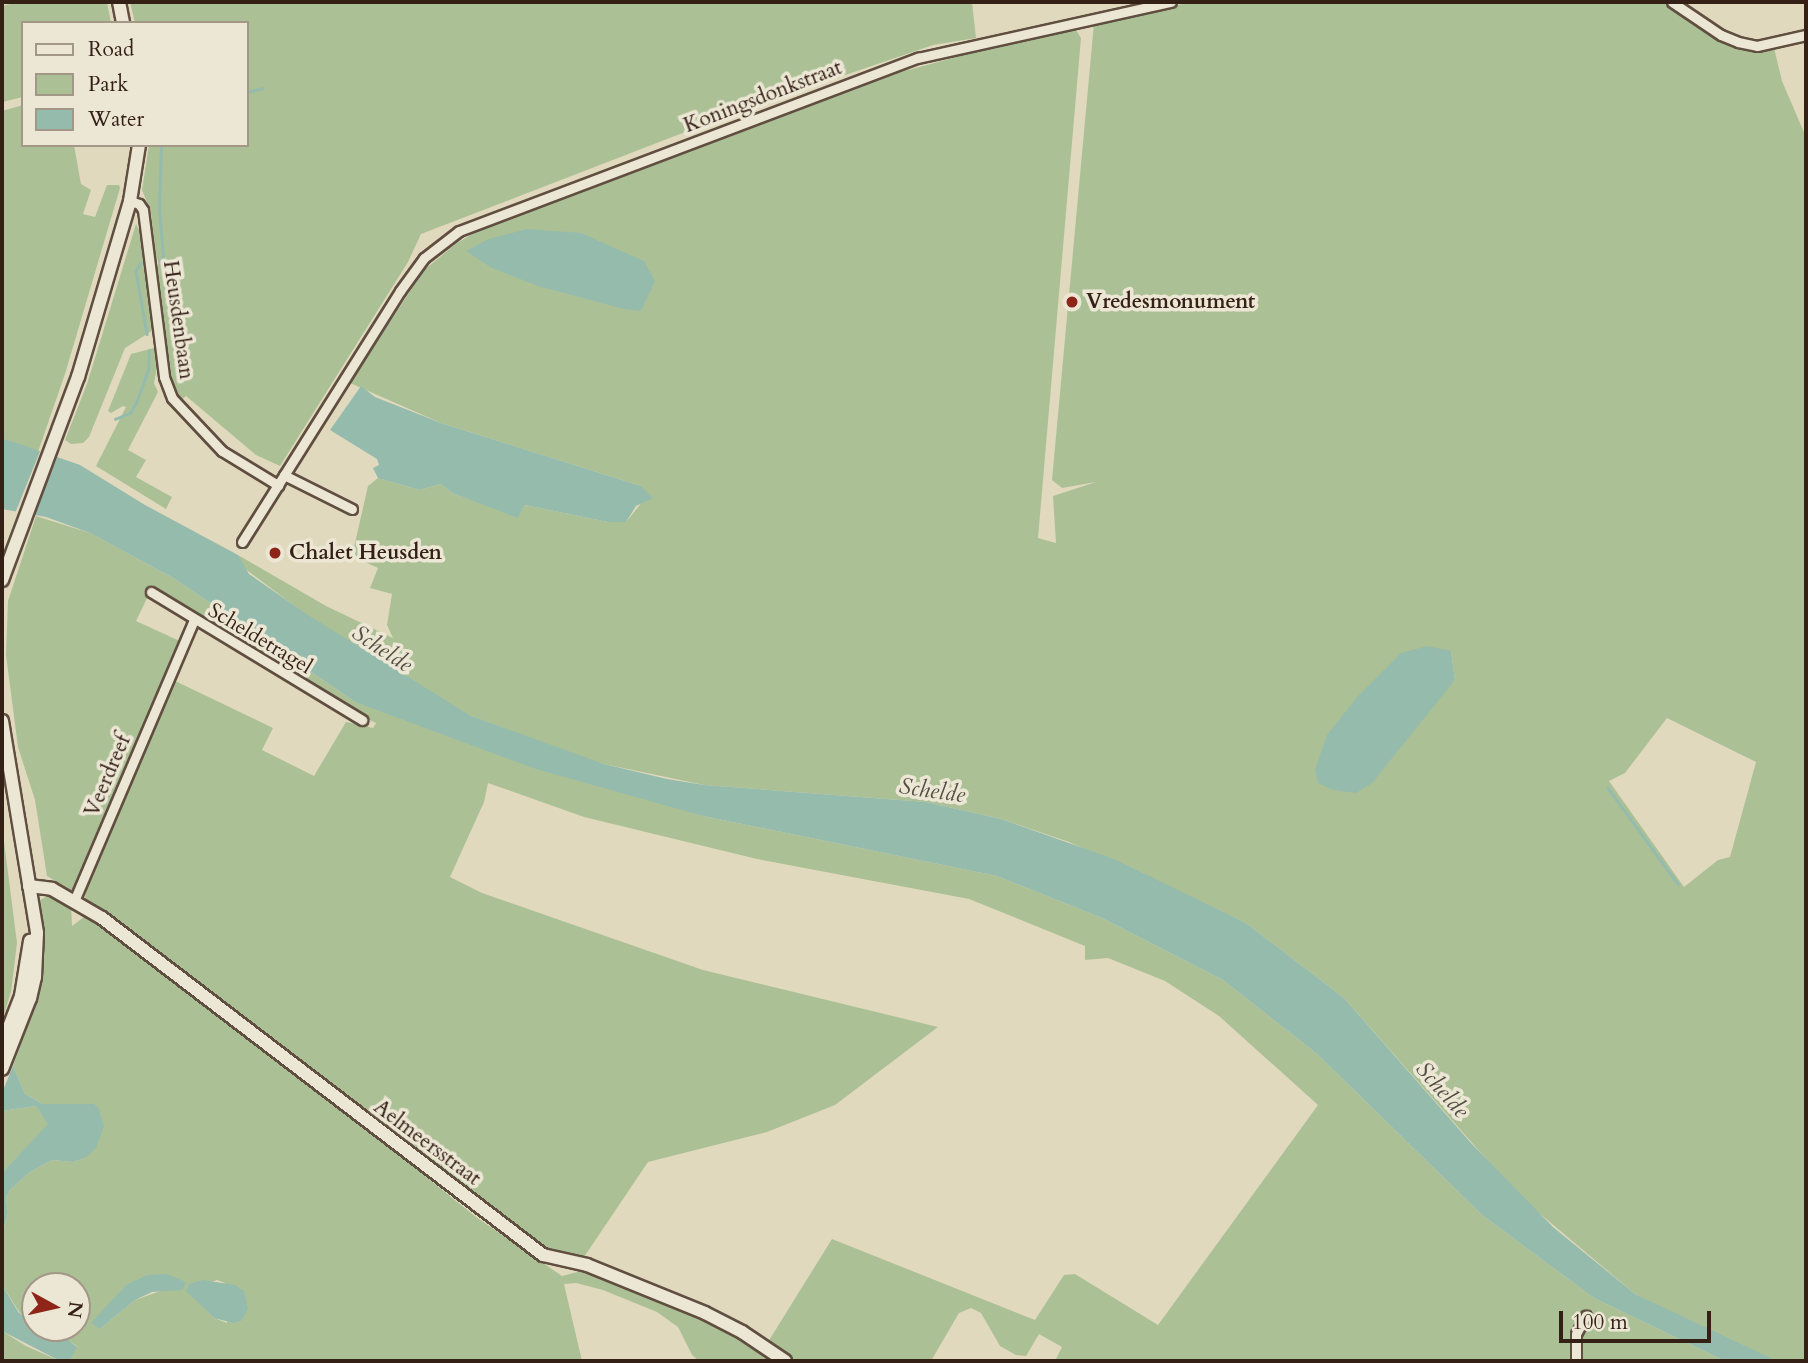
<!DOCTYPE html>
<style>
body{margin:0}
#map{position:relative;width:1808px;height:1363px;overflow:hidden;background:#e1d9bd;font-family:Cardo,serif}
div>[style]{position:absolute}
.green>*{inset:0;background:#acc096}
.water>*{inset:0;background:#95bbac}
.pier>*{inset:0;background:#e1d9bd;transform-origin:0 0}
.stream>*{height:2.5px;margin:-1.25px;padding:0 1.25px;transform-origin:1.25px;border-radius:1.25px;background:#95bbac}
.roads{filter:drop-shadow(2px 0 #604e40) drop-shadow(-2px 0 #604e40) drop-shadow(0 2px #604e40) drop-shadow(0 -2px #604e40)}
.street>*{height:9px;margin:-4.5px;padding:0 4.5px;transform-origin:4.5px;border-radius:4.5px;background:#ece6d4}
.secondary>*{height:12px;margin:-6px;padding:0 6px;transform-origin:6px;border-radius:6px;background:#ece6d4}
.dots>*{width:19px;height:19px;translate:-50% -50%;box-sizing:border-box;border:4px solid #ece6d4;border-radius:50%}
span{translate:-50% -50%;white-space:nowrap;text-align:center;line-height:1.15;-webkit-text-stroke:7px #ece6d4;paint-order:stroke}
.street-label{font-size:21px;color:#352016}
.poi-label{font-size:21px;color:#352016;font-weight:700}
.left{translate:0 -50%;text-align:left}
.water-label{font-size:23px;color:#524e43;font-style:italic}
.frame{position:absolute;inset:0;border:4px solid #352016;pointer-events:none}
.legend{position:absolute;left:21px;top:21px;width:228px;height:126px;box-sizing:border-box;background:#ece6d4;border:2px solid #a39788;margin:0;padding:9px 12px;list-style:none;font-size:21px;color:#352016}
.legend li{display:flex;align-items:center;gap:14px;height:35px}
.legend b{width:35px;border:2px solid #a39788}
.north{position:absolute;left:21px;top:1272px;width:70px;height:70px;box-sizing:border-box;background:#ece6d4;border:2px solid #a39788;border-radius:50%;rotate:98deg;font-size:19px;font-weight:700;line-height:28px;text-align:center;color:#352016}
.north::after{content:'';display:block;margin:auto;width:24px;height:32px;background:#8f2418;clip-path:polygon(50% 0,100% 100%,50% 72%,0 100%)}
.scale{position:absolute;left:1559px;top:1311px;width:152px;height:32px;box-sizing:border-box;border:4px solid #352016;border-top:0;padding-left:9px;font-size:21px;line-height:24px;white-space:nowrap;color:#352016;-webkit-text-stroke:5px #ece6d4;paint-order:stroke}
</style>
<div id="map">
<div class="green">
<i style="clip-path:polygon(18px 2px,107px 2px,111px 23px,23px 23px,23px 97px,2px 102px,2px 6px)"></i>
<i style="clip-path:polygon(130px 2px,972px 2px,976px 38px,933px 45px,737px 112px,421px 234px,408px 262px,280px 466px,256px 455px,186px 396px,180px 401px,173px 389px,156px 268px,159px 261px,155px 257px,151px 212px,142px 190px,149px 145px,247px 145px,247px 23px,135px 23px)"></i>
<i style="clip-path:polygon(evenodd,1192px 2px,1663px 2px,1719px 39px,1756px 50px,1774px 48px,1782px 81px,1806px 137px,1806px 1361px,1777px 1361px,1760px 1356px,1635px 1294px,1519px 1196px,1344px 998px,1246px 923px,1069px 842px,1001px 819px,926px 802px,704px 785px,604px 764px,554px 748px,471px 716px,431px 694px,308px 616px,244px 568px,238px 555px,326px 606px,393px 638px,387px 625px,392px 594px,370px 588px,378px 568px,352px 556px,368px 486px,378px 478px,419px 490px,441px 484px,452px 493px,518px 517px,525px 505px,608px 522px,626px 522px,643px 501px,641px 486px,441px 423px,350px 383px,424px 270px,457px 243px,476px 232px,901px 72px,1004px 44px,1076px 30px,1081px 38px,1038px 538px,1056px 543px,1053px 496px,1096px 482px,1062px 488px,1052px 480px,1094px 23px,1192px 2px,1451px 651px,1455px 680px,1431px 706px,1451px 651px,1192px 2px,1667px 718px,1756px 762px,1730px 857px,1718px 860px,1684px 887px,1609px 781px,1625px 773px,1667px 718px)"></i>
<i style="clip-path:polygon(23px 105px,23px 145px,74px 145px,81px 184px,91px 190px,83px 214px,95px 217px,107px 185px,119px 185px,120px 188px,65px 374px,38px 452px,2px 438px,2px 111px)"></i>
<i style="clip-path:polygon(136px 224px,141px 234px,152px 331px,125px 348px,89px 437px,83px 443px,71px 444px,65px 440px,87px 384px)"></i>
<i style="clip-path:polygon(154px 348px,157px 368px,154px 383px,158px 392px,128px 450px,146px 460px,136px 477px,172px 497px,166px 509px,96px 466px,126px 407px,123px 406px,111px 413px,108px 411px,131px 354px)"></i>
<i style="clip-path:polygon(evenodd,36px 516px,90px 533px,175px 579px,355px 702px,703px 816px,997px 876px,1102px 918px,1223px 980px,1317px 1054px,1482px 1215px,1594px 1298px,1725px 1361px,1580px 1361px,1581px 1342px,1572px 1341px,1571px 1361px,1055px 1361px,1062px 1347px,1039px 1334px,1026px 1356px,1016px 1355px,1000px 1346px,981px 1313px,971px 1308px,959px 1313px,931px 1361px,699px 1361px,692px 1355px,678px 1327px,657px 1312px,603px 1290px,576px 1283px,564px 1284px,582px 1361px,70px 1361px,77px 1346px,48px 1328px,77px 1328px,77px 1286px,35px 1286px,35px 1322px,20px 1313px,2px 1285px,2px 1234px,8px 1213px,6px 1198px,10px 1190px,30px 1172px,52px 1160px,73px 1162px,85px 1158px,94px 1104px,43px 1104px,25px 1094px,13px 1066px,38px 998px,42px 978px,44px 932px,40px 900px,51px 894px,71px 904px,72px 926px,84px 917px,94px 920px,85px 899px,86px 890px,171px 679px,273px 728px,262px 750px,314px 776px,346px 722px,373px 728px,376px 723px,352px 712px,152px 588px,136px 621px,182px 642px,75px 893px,47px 876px,35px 800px,18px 747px,6px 655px,8px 601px,36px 516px,488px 783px,584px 817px,757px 859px,969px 899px,1085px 946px,1085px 960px,1108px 958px,1165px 981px,1219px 1016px,1318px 1105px,1158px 1325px,1075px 1274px,1064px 1275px,1035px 1320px,832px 1239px,763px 1350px,712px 1321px,581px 1271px,562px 1276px,476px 1217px,409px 1163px,415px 1152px,540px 1243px,553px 1251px,584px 1257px,648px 1162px,767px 1132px,835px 1105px,938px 1027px,703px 970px,482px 893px,450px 877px,484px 802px,488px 783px,36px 516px,147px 1275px,183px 1290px,166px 1289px,135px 1300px,100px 1329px,147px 1275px,36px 516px,217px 1280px,225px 1283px,227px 1323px,214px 1318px,187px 1291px,217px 1280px)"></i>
<i style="clip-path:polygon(2px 826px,17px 943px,11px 992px,2px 1021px)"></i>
<i style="clip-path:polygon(36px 1106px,49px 1124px,2px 1173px,2px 1111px)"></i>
<i style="clip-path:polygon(2px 1331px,26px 1346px,60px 1361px,2px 1361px)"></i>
</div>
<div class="water">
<i style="clip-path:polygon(527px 229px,581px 233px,644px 261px,655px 281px,641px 311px,624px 309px,538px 286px,492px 268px,466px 251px,489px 239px)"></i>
<i style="clip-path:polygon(361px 386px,375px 397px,441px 423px,641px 486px,653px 498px,636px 506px,626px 522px,608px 522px,525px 505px,518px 518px,452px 493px,441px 484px,419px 490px,378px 478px,373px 468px,379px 465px,377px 459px,330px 430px)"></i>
<i style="clip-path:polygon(2px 438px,80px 465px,145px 505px,238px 555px,249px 574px,308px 615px,471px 716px,604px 764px,667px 779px,704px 785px,926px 802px,1001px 819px,1114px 859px,1246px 923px,1344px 998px,1471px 1143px,1553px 1227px,1635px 1294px,1777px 1361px,1725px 1361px,1594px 1298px,1482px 1215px,1317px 1054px,1223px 980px,1102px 918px,997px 876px,703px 816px,536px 769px,355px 702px,175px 579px,90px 533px,46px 517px,2px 509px)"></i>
<i style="clip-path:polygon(1427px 646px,1451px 651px,1455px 680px,1372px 783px,1356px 793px,1333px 790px,1318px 783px,1315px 769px,1327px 735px,1358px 696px,1401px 653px)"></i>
<i style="clip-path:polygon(13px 1066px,25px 1094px,43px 1104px,94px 1104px,98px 1107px,104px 1126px,96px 1148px,85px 1158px,73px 1162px,52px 1160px,30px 1172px,10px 1190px,6px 1198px,8px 1213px,2px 1234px,2px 1173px,48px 1124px,36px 1106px,2px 1111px,2px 1093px)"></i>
<i style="clip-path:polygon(167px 1274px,186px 1282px,183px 1290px,152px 1292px,135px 1300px,100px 1329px,91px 1323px,126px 1285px,147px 1275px)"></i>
<i style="clip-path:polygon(203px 1280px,235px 1285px,244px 1291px,248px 1309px,241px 1321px,233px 1323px,214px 1318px,186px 1291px,189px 1284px)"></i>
<i style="clip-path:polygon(2px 1285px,19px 1313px,35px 1322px,35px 1328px,58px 1332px,77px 1347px,70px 1361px,60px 1361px,2px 1331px)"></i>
</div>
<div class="pier">
<i style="left:41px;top:449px;width:18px;height:72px;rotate:22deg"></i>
</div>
<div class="stream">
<i style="left:247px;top:92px;width:16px;rotate:-14deg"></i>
<i style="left:159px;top:261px;width:4px;rotate:-14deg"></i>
<i style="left:163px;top:260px;width:52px;rotate:-94.4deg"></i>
<i style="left:159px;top:208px;width:63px;rotate:-88.2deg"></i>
<i style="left:141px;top:263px;width:9px;rotate:122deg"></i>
<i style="left:136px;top:271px;width:64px;rotate:80.1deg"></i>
<i style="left:115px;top:419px;width:16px;rotate:-22deg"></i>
<i style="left:130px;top:413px;width:12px;rotate:-59deg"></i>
<i style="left:136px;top:403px;width:35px;rotate:-70deg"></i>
<i style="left:148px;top:370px;width:19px;rotate:-87deg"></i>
<i style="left:1608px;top:788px;width:119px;rotate:53.9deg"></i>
</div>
<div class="roads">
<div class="street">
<i style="left:1672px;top:2px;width:59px;rotate:34deg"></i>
<i style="left:1721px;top:35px;width:18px;rotate:22deg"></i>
<i style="left:1738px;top:42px;width:19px;rotate:12deg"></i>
<i style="left:1757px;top:46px;width:50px;rotate:-12.7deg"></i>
<i style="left:130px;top:201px;width:9px;rotate:18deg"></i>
<i style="left:139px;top:204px;width:7px;rotate:56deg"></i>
<i style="left:143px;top:210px;width:168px;rotate:82.8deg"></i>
<i style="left:164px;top:377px;width:22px;rotate:69deg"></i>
<i style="left:172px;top:398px;width:73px;rotate:46.7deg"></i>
<i style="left:222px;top:451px;width:66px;rotate:31.3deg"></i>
<i style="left:284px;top:475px;width:76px;rotate:26.6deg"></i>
<i style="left:242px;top:542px;width:297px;rotate:-57.8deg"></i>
<i style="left:400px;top:291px;width:41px;rotate:-54deg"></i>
<i style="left:424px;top:258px;width:44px;rotate:-37.6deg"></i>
<i style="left:459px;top:231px;width:491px;rotate:-20.7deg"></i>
<i style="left:918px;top:58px;width:259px;rotate:-12.5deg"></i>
<i style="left:151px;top:592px;width:247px;rotate:31.2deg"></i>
<i style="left:74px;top:901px;width:306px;rotate:-66.9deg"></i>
<i style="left:1576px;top:1361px;width:27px;rotate:-90deg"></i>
<i style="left:1576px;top:1334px;width:21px;rotate:-62deg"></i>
</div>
<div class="secondary">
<i style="left:119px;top:2px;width:21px;rotate:79deg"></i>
<i style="left:2px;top:580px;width:217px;rotate:-69.5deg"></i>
<i style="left:78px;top:377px;width:184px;rotate:-73.5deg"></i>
<i style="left:130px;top:201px;width:57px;rotate:-80.9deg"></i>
<i style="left:2px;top:721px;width:215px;rotate:80.6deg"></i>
<i style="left:37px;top:933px;width:44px;rotate:92.6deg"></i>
<i style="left:35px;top:977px;width:22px;rotate:103deg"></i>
<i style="left:30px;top:998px;width:76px;rotate:111.5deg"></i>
<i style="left:29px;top:886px;width:23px;rotate:7deg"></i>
<i style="left:52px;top:889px;width:58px;rotate:30.1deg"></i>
<i style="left:102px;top:918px;width:555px;rotate:37.39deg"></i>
<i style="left:543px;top:1255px;width:45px;rotate:12.8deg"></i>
<i style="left:587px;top:1265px;width:127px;rotate:22.1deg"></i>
<i style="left:705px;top:1313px;width:42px;rotate:27.2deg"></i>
<i style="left:742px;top:1332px;width:52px;rotate:34deg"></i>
<i style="left:2px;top:1045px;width:53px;rotate:-68.8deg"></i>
<i style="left:21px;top:996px;width:56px;rotate:-80.7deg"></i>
</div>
</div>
<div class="dots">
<i style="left:1072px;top:302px;background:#8f2418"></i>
<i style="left:275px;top:553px;background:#8f2418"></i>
</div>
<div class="street-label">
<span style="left:763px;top:97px;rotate:-21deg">Koningsdonkstraat</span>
<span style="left:178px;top:320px;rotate:82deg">Heusdenbaan</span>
<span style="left:260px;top:639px;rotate:31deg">Scheldetragel</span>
<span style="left:108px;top:776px;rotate:-67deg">Veerdreef</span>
<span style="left:427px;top:1143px;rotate:37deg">Aelmeersstraat</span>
</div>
<div class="poi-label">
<span class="left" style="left:1086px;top:302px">Vredesmonument</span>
<span class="left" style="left:289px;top:553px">Chalet Heusden</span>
</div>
<div class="water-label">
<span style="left:382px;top:649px;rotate:33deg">Schelde</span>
<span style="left:932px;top:791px;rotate:8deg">Schelde</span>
<span style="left:1442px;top:1090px;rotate:48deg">Schelde</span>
</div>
<div class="frame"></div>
<ul class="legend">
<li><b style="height:9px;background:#ece6d4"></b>Road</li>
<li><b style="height:19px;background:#acc096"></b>Park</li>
<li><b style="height:19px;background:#95bbac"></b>Water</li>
</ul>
<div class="north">N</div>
<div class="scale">100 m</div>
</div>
